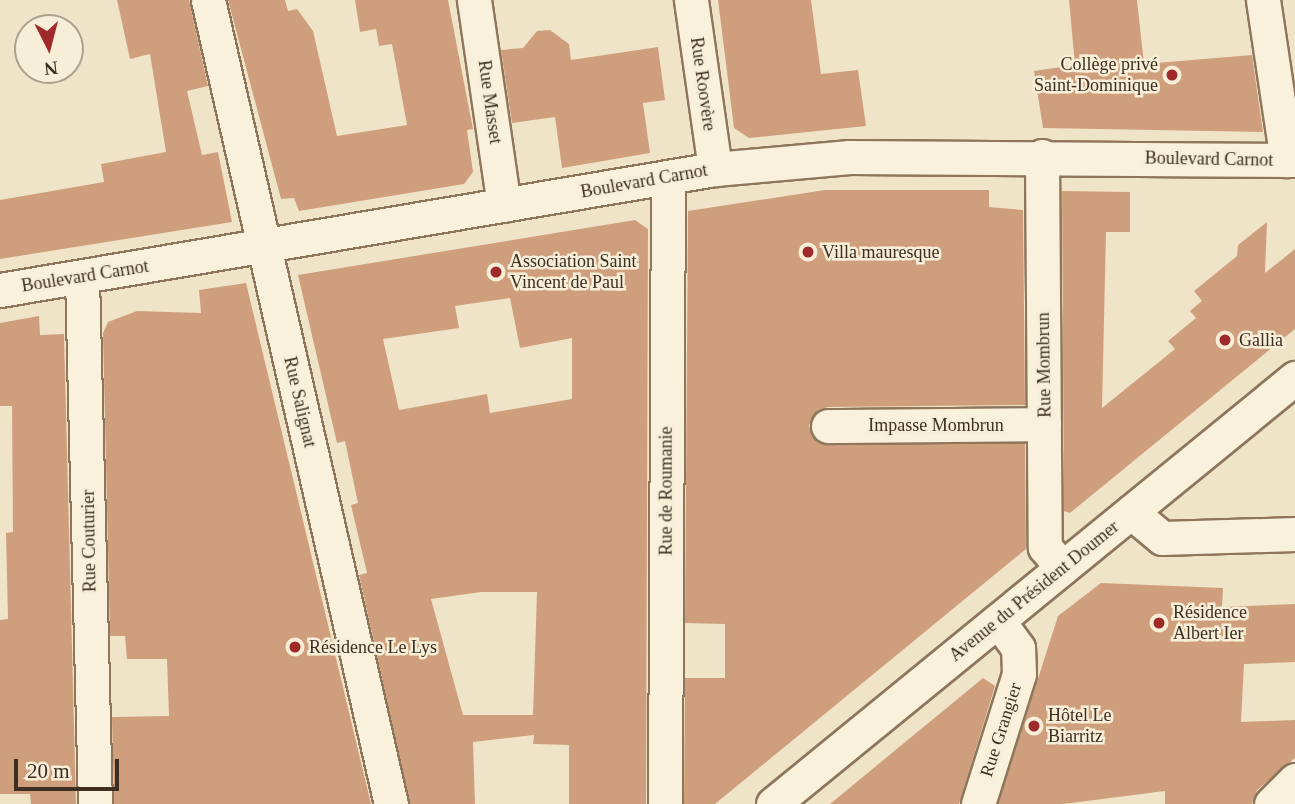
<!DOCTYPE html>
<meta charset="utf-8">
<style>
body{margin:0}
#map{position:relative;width:1295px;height:804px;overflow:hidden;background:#f0e4c8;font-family:"Times New Roman",serif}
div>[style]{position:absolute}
.building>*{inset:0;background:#cf9f7d}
.roads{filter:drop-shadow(2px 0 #8d765c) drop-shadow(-2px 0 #8d765c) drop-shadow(0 2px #8d765c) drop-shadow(0 -2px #8d765c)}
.minor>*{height:33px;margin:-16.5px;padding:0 16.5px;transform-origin:16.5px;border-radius:16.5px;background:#faf1dc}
.dots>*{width:19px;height:19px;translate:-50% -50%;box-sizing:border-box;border:4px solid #f7eed8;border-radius:50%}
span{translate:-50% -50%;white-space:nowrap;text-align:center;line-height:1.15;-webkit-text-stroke:5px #f7eed8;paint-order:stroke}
.poi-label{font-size:18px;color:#3d2e20}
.right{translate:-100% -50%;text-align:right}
.left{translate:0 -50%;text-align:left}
.street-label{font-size:18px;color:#3d2e20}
.north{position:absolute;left:14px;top:14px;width:70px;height:70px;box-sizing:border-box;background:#f7eed8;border:2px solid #ada18e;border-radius:50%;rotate:174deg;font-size:19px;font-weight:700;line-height:28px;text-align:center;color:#3d2e20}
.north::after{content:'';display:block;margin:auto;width:24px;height:32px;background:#9e2a2b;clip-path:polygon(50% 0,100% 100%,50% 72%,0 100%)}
.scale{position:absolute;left:14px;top:759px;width:105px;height:32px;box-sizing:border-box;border:4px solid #3d2e20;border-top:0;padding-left:9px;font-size:21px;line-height:24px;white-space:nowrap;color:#3d2e20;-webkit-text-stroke:5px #f7eed8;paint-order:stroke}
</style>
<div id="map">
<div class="building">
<i style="clip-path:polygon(117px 0,189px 0,208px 86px,187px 91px,202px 155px,218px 152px,232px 222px,0 259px,0 200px,104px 182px,101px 164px,166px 152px,150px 54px,130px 59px)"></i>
<i style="clip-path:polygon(228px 0,285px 0,288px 11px,297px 9px,313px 31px,337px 136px,407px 125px,392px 44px,379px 46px,376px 29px,360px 32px,355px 0,448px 0,473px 129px,467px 130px,473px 172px,464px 184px,299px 211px,294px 198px,281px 199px)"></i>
<i style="clip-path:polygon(718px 0,811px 0,821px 74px,858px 70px,866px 126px,749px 138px,734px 128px)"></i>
<i style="clip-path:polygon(1069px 0,1137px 0,1144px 64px,1252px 55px,1263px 132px,1043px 128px,1034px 71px,1075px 65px)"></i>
<i style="clip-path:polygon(550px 30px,569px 44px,571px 60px,658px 47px,665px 100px,643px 103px,650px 153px,562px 168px,555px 117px,512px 123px,501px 50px,523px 48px,537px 31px)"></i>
<i style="clip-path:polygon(825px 190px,989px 190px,989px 207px,1023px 210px,1025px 405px,828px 407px,818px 410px,809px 425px,812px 436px,828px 445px,1025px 443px,1026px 549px,715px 804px,684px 804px,685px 678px,725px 678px,725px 624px,685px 623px,688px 211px)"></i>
<i style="clip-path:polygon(1062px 191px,1130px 192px,1130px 232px,1106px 232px,1102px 408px,1175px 349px,1168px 341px,1196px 318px,1190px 311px,1202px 301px,1194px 291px,1237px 256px,1238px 245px,1267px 222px,1265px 273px,1295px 249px,1295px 329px,1070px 513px,1064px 511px)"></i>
<i style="clip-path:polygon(evenodd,635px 220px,648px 229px,646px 804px,569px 804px,569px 745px,533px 744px,534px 735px,473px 742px,475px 804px,410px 804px,359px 575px,367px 573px,351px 505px,358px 503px,345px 441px,337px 443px,298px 275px,635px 220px,510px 298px,520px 348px,572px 338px,572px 399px,490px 413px,487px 394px,399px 410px,383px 339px,459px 328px,455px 306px,510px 298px,635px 220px,481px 592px,537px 592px,533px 715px,463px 715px,431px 599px,481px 592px)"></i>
<i style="clip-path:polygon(246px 283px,371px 804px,114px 804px,112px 717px,169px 716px,167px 659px,127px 659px,125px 636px,110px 636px,103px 333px,108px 322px,137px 311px,201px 313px,199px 290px)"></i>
<i style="clip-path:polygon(39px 316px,40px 335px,64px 334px,76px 804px,31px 804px,30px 794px,0 794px,0 620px,8px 619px,6px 533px,13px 532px,12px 406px,0 406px,0 323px)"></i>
<i style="clip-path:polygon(1101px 583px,1223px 588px,1222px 607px,1295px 604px,1295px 662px,1244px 664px,1241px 722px,1295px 720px,1295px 758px,1257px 790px,1252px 804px,1165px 804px,1165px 791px,1063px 804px,998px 804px,1058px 616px)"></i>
<i style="clip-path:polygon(983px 678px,995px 686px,959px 804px,830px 804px)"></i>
</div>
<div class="roads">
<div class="minor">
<i style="left:208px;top:0;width:825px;rotate:77.18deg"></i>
<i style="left:474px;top:0;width:207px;rotate:81.7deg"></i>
<i style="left:691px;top:0;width:171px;rotate:81.9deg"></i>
<i style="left:1263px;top:0;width:162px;rotate:81.5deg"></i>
<i style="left:1042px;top:156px;width:391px;rotate:89.6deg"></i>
<i style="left:1045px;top:547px;width:27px;rotate:51deg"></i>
<i style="left:82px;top:277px;width:527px;rotate:88.59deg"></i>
<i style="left:0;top:290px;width:725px;rotate:-9.61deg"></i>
<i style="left:715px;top:169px;width:135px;rotate:-5.1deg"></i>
<i style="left:849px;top:157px;width:446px;rotate:0.4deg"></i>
<i style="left:828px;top:426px;width:216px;rotate:-0.5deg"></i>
<i style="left:1131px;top:512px;width:40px;rotate:40deg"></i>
<i style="left:1162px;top:538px;width:133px;rotate:-1.7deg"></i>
<i style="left:665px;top:804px;width:627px;rotate:-89.73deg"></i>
<i style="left:773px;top:804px;width:674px;rotate:-39.22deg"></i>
<i style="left:978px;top:804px;width:136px;rotate:-72.5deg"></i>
<i style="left:1019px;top:674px;width:26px;rotate:-92deg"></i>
<i style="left:1018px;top:648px;width:34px;rotate:-126deg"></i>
<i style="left:1271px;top:804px;width:34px;rotate:-45deg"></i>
</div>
</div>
<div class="dots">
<i style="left:1172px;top:75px;background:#9e2a2b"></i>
<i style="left:808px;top:252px;background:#9e2a2b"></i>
<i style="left:496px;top:272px;background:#9e2a2b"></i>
<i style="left:1225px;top:340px;background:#9e2a2b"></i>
<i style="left:1159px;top:623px;background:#9e2a2b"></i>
<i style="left:295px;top:647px;background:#9e2a2b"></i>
<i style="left:1034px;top:726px;background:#9e2a2b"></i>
</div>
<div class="poi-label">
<span class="right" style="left:1158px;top:75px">Collège privé<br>Saint-Dominique</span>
<span class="left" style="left:822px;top:252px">Villa mauresque</span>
<span class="left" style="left:510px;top:272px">Association Saint<br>Vincent de Paul</span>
<span class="left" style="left:1239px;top:340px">Gallia</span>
<span class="left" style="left:1173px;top:623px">Résidence<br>Albert Ier</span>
<span class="left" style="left:309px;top:647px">Résidence Le Lys</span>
<span class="left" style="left:1048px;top:726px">Hôtel Le<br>Biarritz</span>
</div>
<div class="street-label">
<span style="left:703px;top:84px;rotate:82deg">Rue Roovère</span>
<span style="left:490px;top:102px;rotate:82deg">Rue Masset</span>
<span style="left:1209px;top:159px;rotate:1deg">Boulevard Carnot</span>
<span style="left:644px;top:181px;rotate:-10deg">Boulevard Carnot</span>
<span style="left:85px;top:276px;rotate:-9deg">Boulevard Carnot</span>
<span style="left:1044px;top:365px;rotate:-91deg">Rue Mombrun</span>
<span style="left:300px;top:402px;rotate:77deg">Rue Salignat</span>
<span style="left:936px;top:425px">Impasse Mombrun</span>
<span style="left:666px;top:491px;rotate:-90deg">Rue de Roumanie</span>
<span style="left:89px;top:541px;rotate:-91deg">Rue Couturier</span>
<span style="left:1034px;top:591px;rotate:-39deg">Avenue du Président Doumer</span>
<span style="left:1001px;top:730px;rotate:-72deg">Rue Grangier</span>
</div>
<div class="north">N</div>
<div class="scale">20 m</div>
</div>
